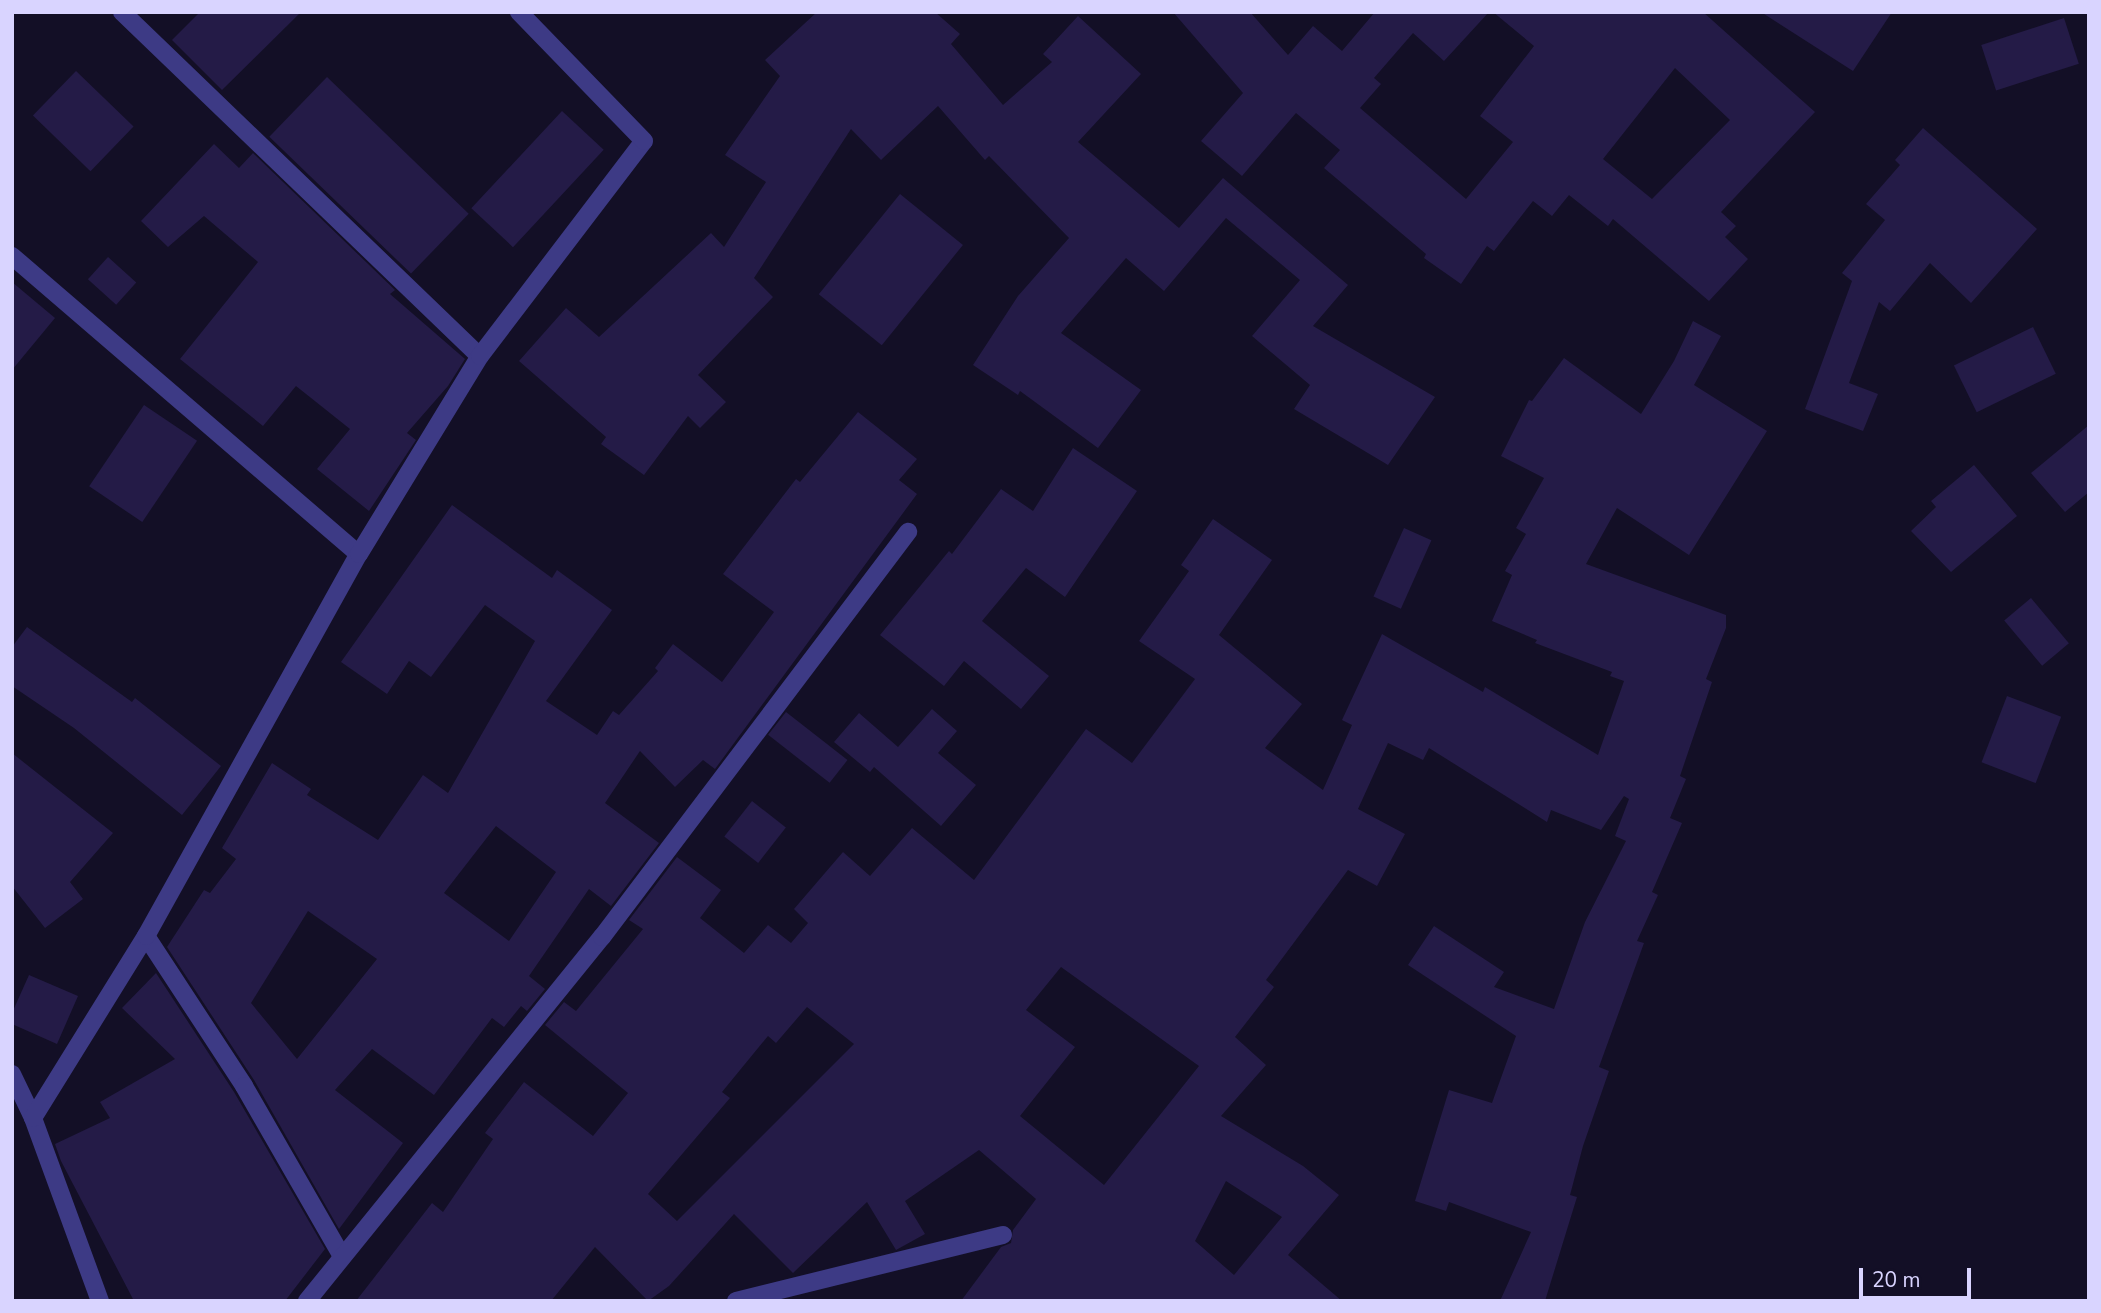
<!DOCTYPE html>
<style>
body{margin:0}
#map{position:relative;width:2101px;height:1313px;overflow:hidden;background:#130f26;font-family:"Nunito Sans",sans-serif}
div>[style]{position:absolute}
.building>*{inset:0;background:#241b47;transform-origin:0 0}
.street>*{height:18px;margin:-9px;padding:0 9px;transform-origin:9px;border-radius:9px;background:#3d3a85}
span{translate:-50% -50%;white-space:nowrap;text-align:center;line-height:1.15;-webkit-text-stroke:6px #130f26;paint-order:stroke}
.frame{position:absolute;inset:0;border:14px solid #d9d4ff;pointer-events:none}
.scale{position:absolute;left:1859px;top:1268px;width:112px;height:32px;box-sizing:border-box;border:4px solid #d9d4ff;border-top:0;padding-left:9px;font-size:21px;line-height:24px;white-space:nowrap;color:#d9d4ff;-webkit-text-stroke:5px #130f26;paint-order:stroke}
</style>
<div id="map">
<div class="building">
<i style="clip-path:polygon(200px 12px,301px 12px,222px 90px,172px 40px)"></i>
<i style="clip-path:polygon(817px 12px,935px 12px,960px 34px,951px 44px,1003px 105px,1052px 62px,1043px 54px,1078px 16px,1141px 74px,1078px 142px,1179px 228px,1223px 178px,1348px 285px,1313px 326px,1435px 397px,1388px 465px,1294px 409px,1310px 385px,1252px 336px,1300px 280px,1226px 218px,1164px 291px,1126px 258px,1061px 333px,1141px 390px,1098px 448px,1020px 391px,1018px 395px,973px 365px,1018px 296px,1069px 238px,989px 156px,985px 160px,938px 106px,881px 160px,851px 129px,754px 278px,773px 297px,698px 375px,726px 402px,700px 428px,688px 416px,644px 475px,601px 444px,606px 437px,519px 361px,566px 308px,599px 337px,711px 233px,724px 247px,766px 182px,725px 155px,780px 76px,765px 60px)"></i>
<i style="clip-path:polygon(evenodd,1173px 12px,1250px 12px,1288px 55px,1313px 26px,1342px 51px,1375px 12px,1489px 12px,1444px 61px,1413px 33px,1374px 78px,1381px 84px,1360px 108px,1466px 199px,1513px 142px,1480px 116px,1534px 46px,1493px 12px,1703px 12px,1815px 112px,1721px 212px,1736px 226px,1725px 237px,1748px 259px,1709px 301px,1613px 219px,1608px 226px,1569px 195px,1552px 216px,1533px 201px,1494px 251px,1487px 246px,1461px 284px,1424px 258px,1426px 254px,1324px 168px,1340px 150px,1296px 113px,1242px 176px,1201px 141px,1243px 93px,1173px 12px,1675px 68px,1730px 120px,1652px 199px,1603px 159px,1675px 68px)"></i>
<i style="clip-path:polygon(1761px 12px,1892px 12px,1853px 71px)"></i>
<i style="left:2064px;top:18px;width:48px;height:87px;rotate:72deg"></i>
<i style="left:76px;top:71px;width:80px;height:62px;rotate:44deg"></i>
<i style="left:327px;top:77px;width:197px;height:83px;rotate:44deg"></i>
<i style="left:562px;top:111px;width:57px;height:133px;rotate:43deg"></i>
<i style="clip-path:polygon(1923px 128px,2037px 229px,1971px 303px,1930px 263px,1890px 311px,1879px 302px,1849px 383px,1878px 394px,1863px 431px,1805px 409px,1852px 281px,1842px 273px,1885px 220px,1866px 204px,1900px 165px,1895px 160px)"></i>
<i style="clip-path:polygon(214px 144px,239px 168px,253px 153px,395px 290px,390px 294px,465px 359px,448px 386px,407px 433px,416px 440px,369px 511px,317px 469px,350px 429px,296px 386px,263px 426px,180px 359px,258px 262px,204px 216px,168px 247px,141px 221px)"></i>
<i style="left:900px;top:194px;width:81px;height:129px;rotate:39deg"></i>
<i style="left:108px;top:257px;width:38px;height:30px;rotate:42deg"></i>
<i style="clip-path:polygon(12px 282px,55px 318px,12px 370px)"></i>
<i style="clip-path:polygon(evenodd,1693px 321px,1721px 336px,1694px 385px,1767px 431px,1689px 555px,1617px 508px,1586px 564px,1726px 615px,1726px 628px,1706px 679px,1712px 682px,1680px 776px,1686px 779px,1670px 818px,1682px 823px,1652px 892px,1658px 895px,1637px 941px,1644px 943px,1599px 1067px,1609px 1071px,1583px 1146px,1570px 1195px,1577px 1197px,1545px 1301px,1500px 1301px,1531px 1232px,1449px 1202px,1446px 1211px,1415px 1201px,1449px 1090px,1492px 1103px,1516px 1036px,1408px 965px,1434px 926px,1504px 972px,1494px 987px,1554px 1009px,1585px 922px,1626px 841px,1615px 836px,1629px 799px,1624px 796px,1601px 830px,1551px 810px,1547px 822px,1429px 748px,1423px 760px,1388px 743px,1358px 809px,1405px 834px,1377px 886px,1348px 870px,1266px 980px,1274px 987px,1235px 1037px,1266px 1065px,1221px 1116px,1303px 1166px,1339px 1195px,1288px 1255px,1342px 1301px,961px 1301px,1001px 1247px,1011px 1243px,1013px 1230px,1036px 1199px,979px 1150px,905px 1201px,925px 1234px,896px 1250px,867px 1202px,793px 1273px,734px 1214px,669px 1286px,648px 1301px,595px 1247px,551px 1301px,356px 1301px,432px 1203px,443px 1212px,493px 1139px,485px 1133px,524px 1082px,593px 1136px,628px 1093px,545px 1025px,564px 1002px,576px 1011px,643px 929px,629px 920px,677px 857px,721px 890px,700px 918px,744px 953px,768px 925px,791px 943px,808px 923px,794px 909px,843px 852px,870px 876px,912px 828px,974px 880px,1086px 729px,1132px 763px,1195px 679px,1139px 641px,1189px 571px,1181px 565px,1213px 519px,1272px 560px,1219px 635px,1302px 704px,1265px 748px,1323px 790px,1352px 725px,1342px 720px,1382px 634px,1483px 692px,1485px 687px,1598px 755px,1624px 681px,1610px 676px,1612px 672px,1535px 643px,1537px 640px,1492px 621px,1512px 575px,1505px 571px,1526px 534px,1516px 528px,1544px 478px,1501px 456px,1529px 400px,1532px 401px,1564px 358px,1641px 414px,1674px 361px,1693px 321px,1061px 967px,1199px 1066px,1104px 1185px,1020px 1116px,1075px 1047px,1026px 1010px,1061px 967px,1693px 321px,807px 1007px,854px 1044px,677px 1221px,648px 1194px,730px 1098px,722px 1092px,768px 1036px,776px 1043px,807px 1007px,1693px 321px,1226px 1181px,1282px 1217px,1234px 1275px,1195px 1241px,1226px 1181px)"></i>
<i style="left:2033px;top:327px;width:52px;height:88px;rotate:64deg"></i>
<i style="left:144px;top:405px;width:64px;height:98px;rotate:34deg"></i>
<i style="clip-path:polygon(evenodd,858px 412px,917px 459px,899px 480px,917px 494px,715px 769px,703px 760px,675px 787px,640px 751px,605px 803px,659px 843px,611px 906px,589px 889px,529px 976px,545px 989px,527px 1011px,521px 1006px,504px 1027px,492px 1018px,434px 1095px,372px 1049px,335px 1090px,403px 1143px,339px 1229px,254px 1080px,167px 947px,204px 890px,210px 893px,236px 859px,222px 848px,272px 763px,311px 789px,307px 795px,378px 840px,423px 775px,448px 793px,535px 641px,485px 605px,431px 677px,409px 661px,387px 694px,341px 662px,452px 505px,552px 578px,557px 570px,612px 610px,546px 701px,597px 735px,613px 711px,619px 715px,658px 671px,655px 668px,673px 644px,722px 682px,774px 612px,723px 574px,796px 479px,800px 482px,858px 412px,496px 826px,556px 872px,509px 941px,444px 893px,496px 826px,858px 412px,308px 911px,377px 959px,297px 1059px,251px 1003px,308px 911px)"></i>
<i style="clip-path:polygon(2089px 425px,2089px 492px,2065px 512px,2031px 473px)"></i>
<i style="clip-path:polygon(1073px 448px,1137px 491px,1065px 597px,1026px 568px,982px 621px,1049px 676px,1021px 709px,964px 661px,944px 686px,880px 635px,949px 551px,952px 554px,1001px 489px,1033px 511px)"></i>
<i style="clip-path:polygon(1974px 465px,2017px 516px,1951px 572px,1911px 531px,1936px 507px,1931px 501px)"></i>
<i style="left:1404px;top:528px;width:30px;height:75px;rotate:24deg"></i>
<i style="left:2031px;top:598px;width:59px;height:35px;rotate:50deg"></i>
<i style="clip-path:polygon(27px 627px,132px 702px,135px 698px,221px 766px,182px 815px,74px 728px,12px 686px,12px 647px)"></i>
<i style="left:2007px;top:696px;width:58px;height:71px;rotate:21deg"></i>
<i style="clip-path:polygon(932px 709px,957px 731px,938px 753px,976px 785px,941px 826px,874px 767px,870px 772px,834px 742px,859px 713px,898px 747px)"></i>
<i style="left:786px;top:712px;width:78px;height:29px;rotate:38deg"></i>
<i style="clip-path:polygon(12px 753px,113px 833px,70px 882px,83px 899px,45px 928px,12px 886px)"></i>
<i style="left:752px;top:801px;width:43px;height:45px;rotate:38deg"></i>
<i style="clip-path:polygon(156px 973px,234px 1092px,325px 1249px,285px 1301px,134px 1301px,61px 1161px,55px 1144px,110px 1118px,100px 1102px,175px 1059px,122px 1008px)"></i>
<i style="clip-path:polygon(29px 975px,78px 996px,57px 1044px,12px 1024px,12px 1013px)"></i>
</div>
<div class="street">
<i style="left:122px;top:12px;width:496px;rotate:43.9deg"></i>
<i style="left:12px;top:256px;width:457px;rotate:40.7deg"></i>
<i style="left:146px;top:936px;width:179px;rotate:56.8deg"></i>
<i style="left:244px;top:1086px;width:195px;rotate:60.1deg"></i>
<i style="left:12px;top:1074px;width:49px;rotate:64.5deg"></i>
<i style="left:33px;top:1118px;width:195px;rotate:69.9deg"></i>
<i style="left:33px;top:1118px;width:214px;rotate:-58.2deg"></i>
<i style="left:146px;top:936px;width:437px;rotate:-60.9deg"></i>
<i style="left:359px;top:554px;width:232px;rotate:-58.6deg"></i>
<i style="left:480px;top:356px;width:270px;rotate:-52.7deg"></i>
<i style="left:644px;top:141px;width:180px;rotate:-134.1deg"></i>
<i style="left:307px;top:1301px;width:469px;rotate:-51deg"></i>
<i style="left:602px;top:937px;width:508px;rotate:-52.93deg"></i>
<i style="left:736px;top:1301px;width:275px;rotate:-13.9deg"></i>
</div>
<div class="frame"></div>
<div class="scale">20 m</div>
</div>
